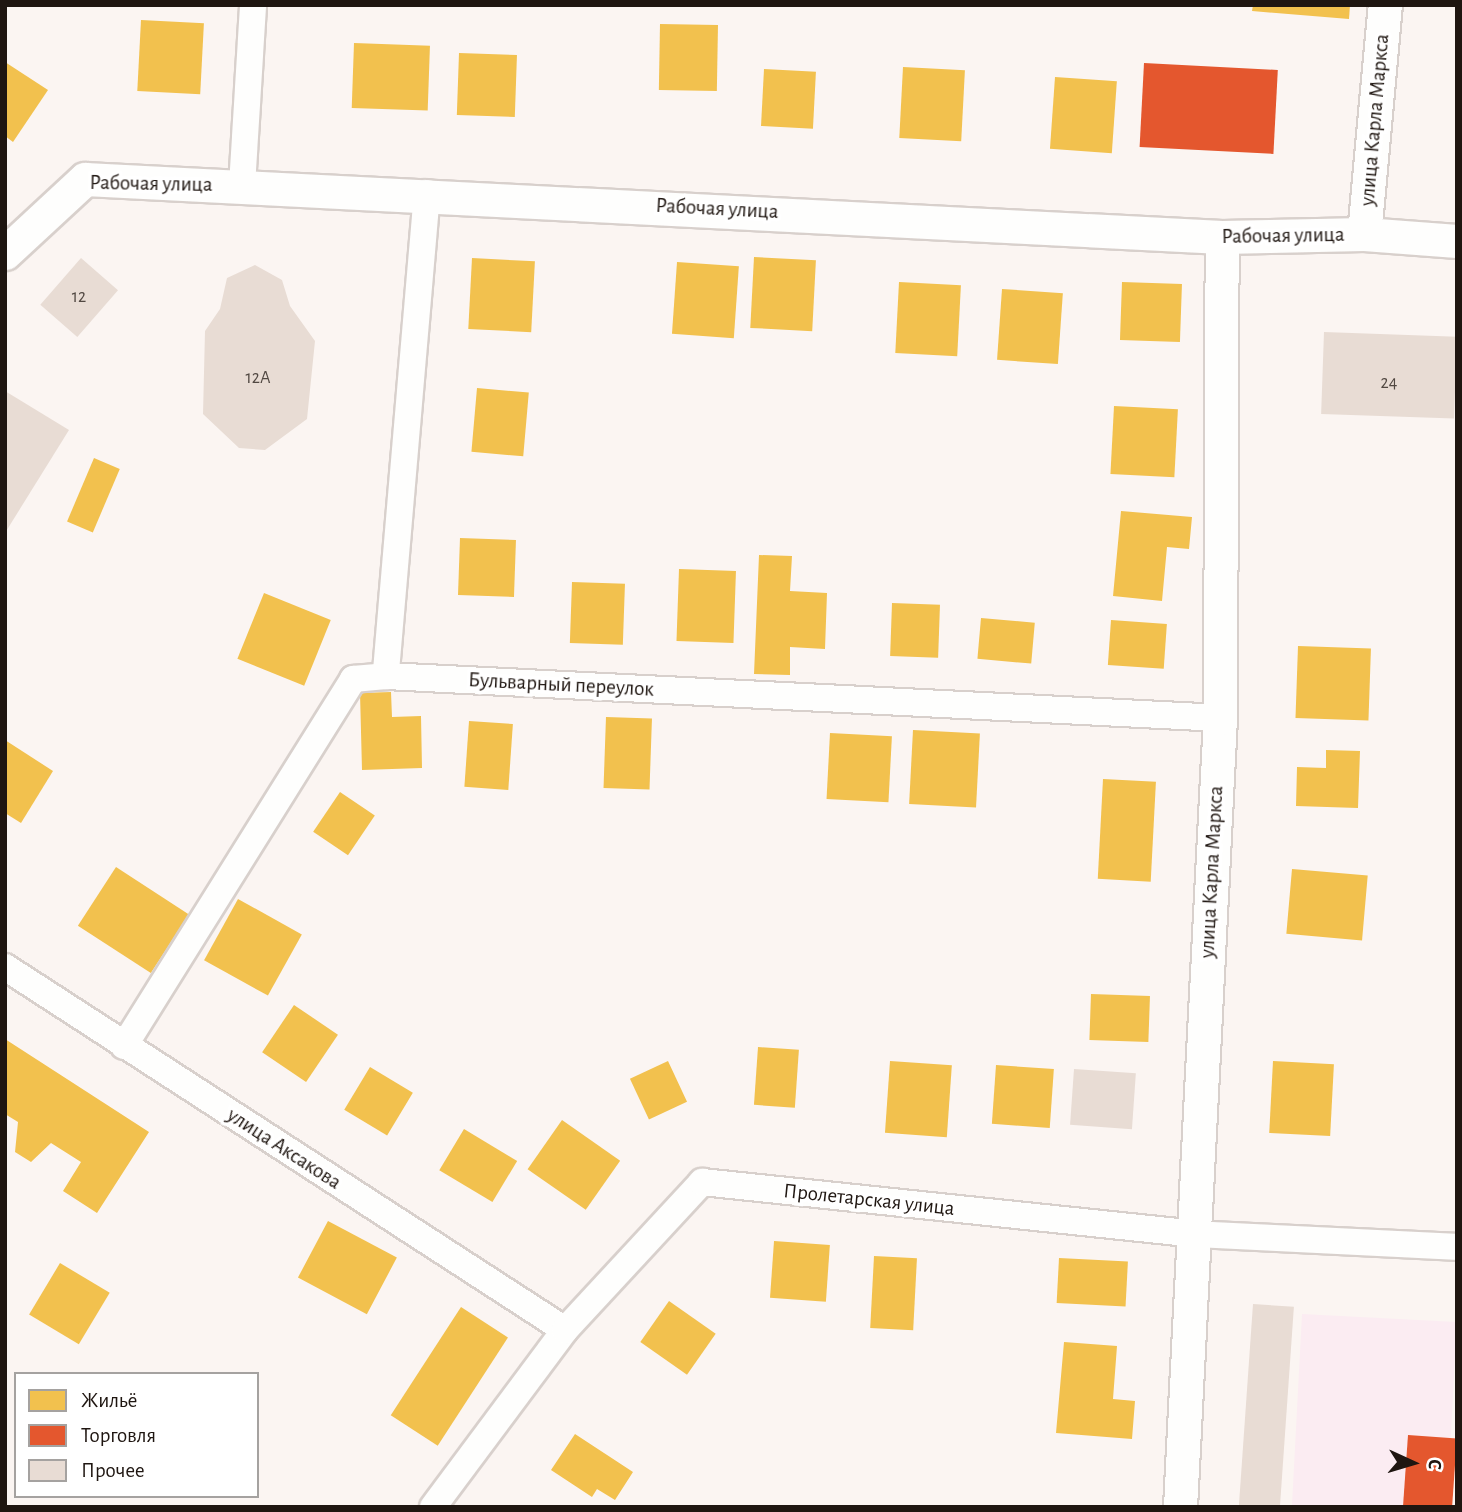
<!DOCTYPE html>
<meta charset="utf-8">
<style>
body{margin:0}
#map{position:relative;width:1462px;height:1512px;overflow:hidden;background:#fbf5f2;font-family:"Alegreya Sans",sans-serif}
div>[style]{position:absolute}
.commercial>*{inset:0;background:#fbecf2;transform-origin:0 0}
.homes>*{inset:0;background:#f2c14e;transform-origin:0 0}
.shops>*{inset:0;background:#e4572e;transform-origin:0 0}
.building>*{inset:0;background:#e8dcd4;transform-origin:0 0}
.roads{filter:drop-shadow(2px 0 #d8d0cc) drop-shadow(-2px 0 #d8d0cc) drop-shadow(0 2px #d8d0cc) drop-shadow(0 -2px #d8d0cc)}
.minor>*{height:26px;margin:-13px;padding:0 13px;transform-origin:13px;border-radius:13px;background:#fefefd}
.tertiary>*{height:33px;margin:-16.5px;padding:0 16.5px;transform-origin:16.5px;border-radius:16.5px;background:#fefefd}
span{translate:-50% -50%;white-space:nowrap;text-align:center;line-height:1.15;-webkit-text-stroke:7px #fff;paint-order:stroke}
.number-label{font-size:18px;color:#514842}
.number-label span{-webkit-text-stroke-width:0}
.street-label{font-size:21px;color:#1f1611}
.frame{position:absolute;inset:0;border:7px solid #1f1611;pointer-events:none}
.legend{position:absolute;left:14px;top:1372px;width:245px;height:126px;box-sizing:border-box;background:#fff;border:2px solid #a5a2a0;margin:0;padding:9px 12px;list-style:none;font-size:21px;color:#1f1611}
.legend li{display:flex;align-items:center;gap:14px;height:35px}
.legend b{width:35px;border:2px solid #a5a2a0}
.north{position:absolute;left:1378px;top:1428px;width:70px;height:70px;-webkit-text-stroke:5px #fff;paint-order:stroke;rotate:94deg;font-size:19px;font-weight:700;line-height:28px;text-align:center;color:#1f1611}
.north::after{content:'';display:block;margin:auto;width:24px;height:32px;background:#1f1611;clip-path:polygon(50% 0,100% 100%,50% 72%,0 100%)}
</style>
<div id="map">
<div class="commercial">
<i style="left:1302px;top:1314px;width:155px;height:193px;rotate:3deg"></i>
</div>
<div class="homes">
<i style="clip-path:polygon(1253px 5px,1350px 5px,1349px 19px,1252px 11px)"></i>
<i style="left:141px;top:20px;width:63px;height:71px;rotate:3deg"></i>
<i style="left:660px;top:24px;width:58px;height:66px;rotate:1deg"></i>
<i style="left:354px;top:43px;width:76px;height:65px;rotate:2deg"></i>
<i style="left:459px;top:53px;width:58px;height:62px;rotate:2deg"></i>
<i style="clip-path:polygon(5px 62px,48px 90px,13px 142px,5px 136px)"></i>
<i style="left:903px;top:67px;width:62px;height:71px;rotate:3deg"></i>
<i style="left:764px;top:69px;width:52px;height:57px;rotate:3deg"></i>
<i style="left:1055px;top:77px;width:62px;height:72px;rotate:4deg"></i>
<i style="left:754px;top:257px;width:62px;height:71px;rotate:3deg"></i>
<i style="left:472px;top:258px;width:63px;height:71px;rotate:3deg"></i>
<i style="left:677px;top:262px;width:62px;height:72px;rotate:4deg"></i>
<i style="left:899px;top:282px;width:62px;height:71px;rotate:3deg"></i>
<i style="left:1122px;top:282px;width:60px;height:58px;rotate:2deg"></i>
<i style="left:1002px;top:289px;width:61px;height:71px;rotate:4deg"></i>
<i style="left:477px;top:388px;width:52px;height:64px;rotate:5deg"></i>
<i style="left:1114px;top:406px;width:64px;height:68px;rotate:3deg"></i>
<i style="left:94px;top:458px;width:28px;height:69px;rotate:23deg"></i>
<i style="clip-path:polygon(1121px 511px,1192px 517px,1189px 549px,1167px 547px,1162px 601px,1113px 596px)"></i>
<i style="left:460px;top:538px;width:56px;height:57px;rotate:2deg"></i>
<i style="clip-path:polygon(759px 555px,792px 556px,790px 591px,827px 593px,825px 649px,790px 647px,790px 675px,754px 674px)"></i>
<i style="left:679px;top:569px;width:57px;height:72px;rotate:2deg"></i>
<i style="left:572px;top:582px;width:53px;height:61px;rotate:2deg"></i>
<i style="left:264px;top:593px;width:72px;height:71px;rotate:22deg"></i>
<i style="left:892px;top:603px;width:48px;height:53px;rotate:2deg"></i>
<i style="left:981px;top:618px;width:54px;height:41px;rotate:5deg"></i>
<i style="left:1111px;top:620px;width:56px;height:45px;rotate:4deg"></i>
<i style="left:1298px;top:646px;width:73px;height:72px;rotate:2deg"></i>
<i style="clip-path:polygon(391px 692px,392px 717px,421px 716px,422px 768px,362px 770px,360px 693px)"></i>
<i style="left:606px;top:717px;width:46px;height:71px;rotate:2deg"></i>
<i style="left:469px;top:721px;width:44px;height:66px;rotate:4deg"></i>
<i style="left:913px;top:730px;width:67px;height:74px;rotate:3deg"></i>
<i style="left:830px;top:733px;width:62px;height:66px;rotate:3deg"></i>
<i style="clip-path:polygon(5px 740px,53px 771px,21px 823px,5px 813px)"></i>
<i style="clip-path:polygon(1326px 750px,1360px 751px,1358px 808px,1296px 806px,1297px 767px,1326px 768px)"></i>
<i style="left:1103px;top:779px;width:53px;height:100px;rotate:3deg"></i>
<i style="left:340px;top:792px;width:42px;height:48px;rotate:34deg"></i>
<i style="left:116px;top:867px;width:87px;height:70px;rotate:33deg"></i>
<i style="left:1292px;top:869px;width:76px;height:65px;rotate:5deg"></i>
<i style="left:238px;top:899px;width:73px;height:70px;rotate:29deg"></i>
<i style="left:1091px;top:994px;width:59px;height:46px;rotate:2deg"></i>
<i style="left:294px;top:1005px;width:53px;height:57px;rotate:34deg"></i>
<i style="clip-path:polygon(5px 1039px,149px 1132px,97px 1213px,63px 1191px,81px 1162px,51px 1143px,31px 1162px,15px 1152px,18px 1122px,5px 1114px)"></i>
<i style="left:758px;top:1047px;width:41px;height:58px;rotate:4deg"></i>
<i style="left:668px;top:1061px;width:45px;height:42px;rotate:65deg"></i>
<i style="left:890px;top:1061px;width:62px;height:72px;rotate:4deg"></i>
<i style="left:1273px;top:1061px;width:61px;height:72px;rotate:3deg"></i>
<i style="left:996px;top:1065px;width:58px;height:59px;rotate:4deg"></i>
<i style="left:370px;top:1067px;width:50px;height:50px;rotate:31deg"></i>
<i style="left:562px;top:1120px;width:71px;height:60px;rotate:35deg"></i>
<i style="left:464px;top:1129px;width:62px;height:48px;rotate:31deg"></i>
<i style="left:328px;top:1221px;width:78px;height:64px;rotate:28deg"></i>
<i style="left:774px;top:1241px;width:56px;height:57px;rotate:4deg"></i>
<i style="left:874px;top:1256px;width:43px;height:72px;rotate:3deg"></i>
<i style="left:1059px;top:1258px;width:69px;height:45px;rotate:3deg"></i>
<i style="left:60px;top:1263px;width:58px;height:60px;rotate:31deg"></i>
<i style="left:669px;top:1301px;width:57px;height:50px;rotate:35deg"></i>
<i style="left:461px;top:1307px;width:56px;height:129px;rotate:33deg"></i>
<i style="clip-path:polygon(1064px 1342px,1117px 1346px,1113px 1399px,1135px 1401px,1132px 1439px,1056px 1433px)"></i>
<i style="clip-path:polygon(575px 1434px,633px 1472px,615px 1500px,597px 1489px,592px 1497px,551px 1470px)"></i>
</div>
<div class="shops">
<i style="left:1144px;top:63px;width:134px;height:84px;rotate:3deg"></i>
<i style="left:1408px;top:1435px;width:49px;height:72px;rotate:4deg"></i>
</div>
<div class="building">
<i style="left:81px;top:258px;width:49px;height:62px;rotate:41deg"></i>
<i style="clip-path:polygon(255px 265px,282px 280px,290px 306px,315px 341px,307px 419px,265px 450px,239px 448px,203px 414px,205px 331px,220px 309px,227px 278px)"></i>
<i style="left:1324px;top:332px;width:133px;height:82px;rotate:2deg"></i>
<i style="clip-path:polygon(5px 391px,69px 430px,5px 533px)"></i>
<i style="left:1074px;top:1069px;width:62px;height:56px;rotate:4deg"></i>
<i style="left:1253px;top:1304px;width:41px;height:203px;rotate:4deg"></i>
</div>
<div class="roads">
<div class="minor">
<i style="left:242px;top:186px;width:181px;rotate:-86.5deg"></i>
<i style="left:427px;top:193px;width:485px;rotate:94.9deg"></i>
<i style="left:386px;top:676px;width:835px;rotate:2.88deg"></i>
<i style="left:5px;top:967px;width:667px;rotate:32.95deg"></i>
<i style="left:124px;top:1046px;width:433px;rotate:-58deg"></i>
<i style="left:353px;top:679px;width:33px;rotate:-5deg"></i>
<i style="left:433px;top:1507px;width:221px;rotate:-53.3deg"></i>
<i style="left:565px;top:1330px;width:202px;rotate:-47.2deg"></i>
<i style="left:702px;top:1182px;width:495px;rotate:6deg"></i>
<i style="left:1194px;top:1234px;width:263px;rotate:2.8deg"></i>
</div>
<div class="tertiary">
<i style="left:1364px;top:234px;width:230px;rotate:-84.8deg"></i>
<i style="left:5px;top:253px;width:109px;rotate:-42.8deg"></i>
<i style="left:85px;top:179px;width:1138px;rotate:2.92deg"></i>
<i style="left:1222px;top:237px;width:142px;rotate:-1.2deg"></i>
<i style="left:1364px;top:234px;width:93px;rotate:4.3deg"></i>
<i style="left:1180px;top:1507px;width:790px;rotate:-87.1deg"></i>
<i style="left:1220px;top:718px;width:481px;rotate:-89.8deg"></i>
</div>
</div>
<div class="number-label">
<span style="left:79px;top:297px">12</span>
<span style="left:258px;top:378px">12А</span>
<span style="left:1389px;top:383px">24</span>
</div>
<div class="street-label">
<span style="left:1375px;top:120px;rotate:-85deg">улица Карла Маркса</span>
<span style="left:151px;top:184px;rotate:1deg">Рабочая улица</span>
<span style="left:717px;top:209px;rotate:3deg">Рабочая улица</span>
<span style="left:1283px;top:236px;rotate:-1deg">Рабочая улица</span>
<span style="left:561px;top:685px;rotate:3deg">Бульварный переулок</span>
<span style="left:1212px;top:872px;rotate:-87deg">улица Карла Маркса</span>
<span style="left:284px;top:1149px;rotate:33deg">улица Аксакова</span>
<span style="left:869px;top:1200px;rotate:6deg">Пролетарская улица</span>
</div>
<div class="frame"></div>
<ul class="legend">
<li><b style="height:19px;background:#f2c14e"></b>Жильё</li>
<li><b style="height:19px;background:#e4572e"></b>Торговля</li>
<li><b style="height:19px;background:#e8dcd4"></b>Прочее</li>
</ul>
<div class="north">С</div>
</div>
